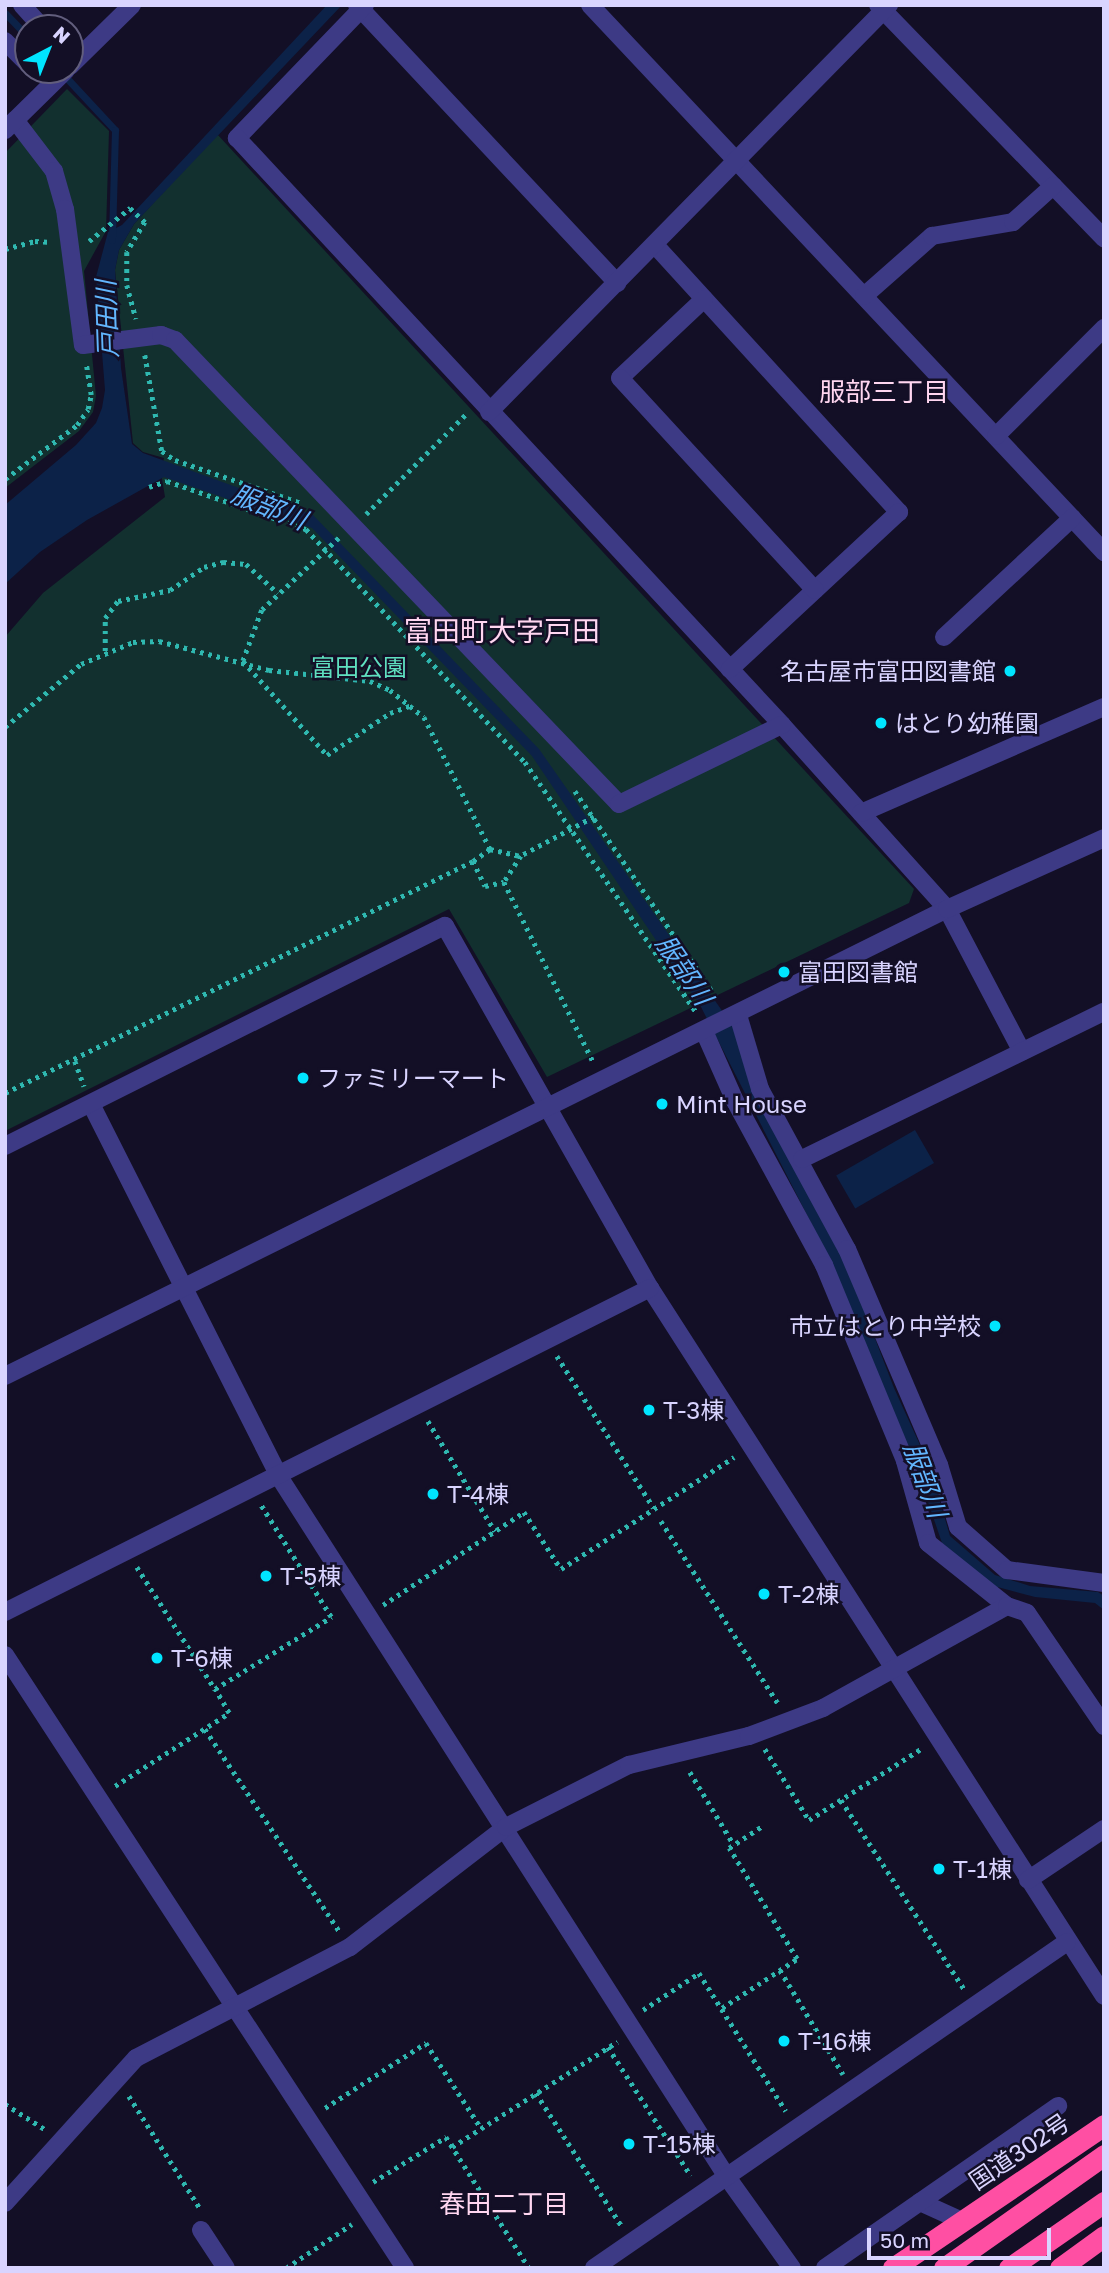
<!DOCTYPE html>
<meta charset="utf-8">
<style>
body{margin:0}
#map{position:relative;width:1109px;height:2273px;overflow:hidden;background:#130f26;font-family:"Golos Text","Noto Sans JP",sans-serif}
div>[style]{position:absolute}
.green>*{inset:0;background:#12302f}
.water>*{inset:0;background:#0c2248;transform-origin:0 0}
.stream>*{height:7px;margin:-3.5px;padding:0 3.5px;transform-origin:3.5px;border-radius:3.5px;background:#0c2248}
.path>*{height:4.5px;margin-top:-2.25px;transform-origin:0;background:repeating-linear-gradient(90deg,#2fb8b0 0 3.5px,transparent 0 8.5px)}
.minor>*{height:18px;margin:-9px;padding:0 9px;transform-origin:9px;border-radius:9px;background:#3d3a85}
.highway>*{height:21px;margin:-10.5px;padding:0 10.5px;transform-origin:10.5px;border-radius:10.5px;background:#ff4fa3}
.dots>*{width:19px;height:19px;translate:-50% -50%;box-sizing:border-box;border:4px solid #130f26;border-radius:50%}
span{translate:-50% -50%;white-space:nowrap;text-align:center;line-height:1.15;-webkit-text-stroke:5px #130f26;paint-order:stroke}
.park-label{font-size:24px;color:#5fe0c0}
.poi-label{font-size:24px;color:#d9d4ff}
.right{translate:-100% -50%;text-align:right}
.left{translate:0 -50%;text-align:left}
.street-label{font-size:24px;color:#d9d4ff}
.water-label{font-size:26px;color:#62b6ff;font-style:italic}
.neighbourhood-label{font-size:26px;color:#ffd6f0}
.quarter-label{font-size:28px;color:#ffd6f0}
.frame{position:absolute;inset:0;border:7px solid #d9d4ff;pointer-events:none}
.north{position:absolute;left:14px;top:14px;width:70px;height:70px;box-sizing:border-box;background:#130f26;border:2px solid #625e7d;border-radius:50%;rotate:42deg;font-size:19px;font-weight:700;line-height:28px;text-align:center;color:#d9d4ff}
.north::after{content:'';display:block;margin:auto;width:24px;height:32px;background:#00e5ff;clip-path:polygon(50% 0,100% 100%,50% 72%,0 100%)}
.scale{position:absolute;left:867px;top:2228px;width:184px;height:32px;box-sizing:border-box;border:4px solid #d9d4ff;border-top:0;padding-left:9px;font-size:21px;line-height:24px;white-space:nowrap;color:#d9d4ff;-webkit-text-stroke:5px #130f26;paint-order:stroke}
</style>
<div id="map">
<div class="green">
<i style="clip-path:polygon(67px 89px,109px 131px,106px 231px,84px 271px,96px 396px,93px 412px,79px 431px,5px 488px,5px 153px)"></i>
<i style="clip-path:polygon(217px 134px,914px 889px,909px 903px,547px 1077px,449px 909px,5px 1131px,5px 637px,43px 593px,165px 497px,161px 473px,164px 458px,143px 452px,133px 443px,115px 270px,119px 250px,134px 224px)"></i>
</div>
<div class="water">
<i style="clip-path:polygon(327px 5px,342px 5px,134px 224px,119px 250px,115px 270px,121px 368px,132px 444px,143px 453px,313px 515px,539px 749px,739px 1035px,841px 1250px,894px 1388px,930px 1467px,950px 1536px,995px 1575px,1030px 1586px,1098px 1592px,1104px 1596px,1104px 1610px,1095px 1603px,1035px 1597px,990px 1585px,942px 1543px,913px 1458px,831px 1262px,701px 1007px,532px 756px,312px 528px,164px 477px,87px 520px,40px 552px,5px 584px,5px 505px,76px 445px,96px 423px,102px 408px,105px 390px,96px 277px,108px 232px,122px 225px)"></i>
<i style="left:915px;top:1130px;width:38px;height:91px;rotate:60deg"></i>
</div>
<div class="stream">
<i style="left:5px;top:13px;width:33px;rotate:46deg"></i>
<i style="left:62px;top:73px;width:78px;rotate:47.1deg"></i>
<i style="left:115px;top:130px;width:110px;rotate:91.6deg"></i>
</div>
<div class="path">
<i style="left:89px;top:241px;width:53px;rotate:-38.8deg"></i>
<i style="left:130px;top:208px;width:21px;rotate:43deg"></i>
<i style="left:145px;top:222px;width:35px;rotate:121deg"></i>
<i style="left:127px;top:252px;width:33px;rotate:90deg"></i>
<i style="left:127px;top:285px;width:35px;rotate:75deg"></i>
<i style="left:5px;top:249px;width:31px;rotate:-15deg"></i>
<i style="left:35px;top:241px;width:16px;rotate:4deg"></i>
<i style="left:145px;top:355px;width:97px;rotate:80deg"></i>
<i style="left:162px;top:451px;width:16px;rotate:35deg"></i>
<i style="left:175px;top:460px;width:133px;rotate:18.8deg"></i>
<i style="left:5px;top:479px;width:90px;rotate:-36.9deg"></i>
<i style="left:77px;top:425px;width:19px;rotate:-55deg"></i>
<i style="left:88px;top:409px;width:14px;rotate:-78deg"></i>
<i style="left:91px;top:395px;width:33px;rotate:-99deg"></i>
<i style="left:149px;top:487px;width:19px;rotate:-18deg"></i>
<i style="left:167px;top:481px;width:147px;rotate:19.1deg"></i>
<i style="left:306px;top:529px;width:320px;rotate:46.8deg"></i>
<i style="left:525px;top:762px;width:304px;rotate:55.6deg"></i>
<i style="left:366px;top:514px;width:141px;rotate:-45deg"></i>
<i style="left:339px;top:538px;width:105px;rotate:136.9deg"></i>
<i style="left:262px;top:610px;width:54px;rotate:110.4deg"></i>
<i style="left:243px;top:661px;width:126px;rotate:48.2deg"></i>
<i style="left:327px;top:755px;width:76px;rotate:-33.7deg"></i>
<i style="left:390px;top:713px;width:23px;rotate:-20deg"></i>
<i style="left:105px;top:651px;width:33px;rotate:-90deg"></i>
<i style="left:105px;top:618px;width:21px;rotate:-53deg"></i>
<i style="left:118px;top:601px;width:53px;rotate:-11.9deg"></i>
<i style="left:170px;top:590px;width:41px;rotate:-34.1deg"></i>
<i style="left:204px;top:567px;width:20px;rotate:-15deg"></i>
<i style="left:223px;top:562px;width:23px;rotate:5deg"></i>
<i style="left:246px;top:564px;width:43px;rotate:42.2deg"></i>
<i style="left:5px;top:727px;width:99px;rotate:-39.7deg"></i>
<i style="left:81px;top:664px;width:56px;rotate:-22.9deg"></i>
<i style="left:133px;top:642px;width:26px;rotate:-2deg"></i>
<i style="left:159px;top:641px;width:114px;rotate:14.8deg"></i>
<i style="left:269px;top:670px;width:102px;rotate:6.2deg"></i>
<i style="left:370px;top:681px;width:22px;rotate:24deg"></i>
<i style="left:390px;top:690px;width:43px;rotate:38.5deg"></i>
<i style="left:424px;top:717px;width:148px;rotate:63.4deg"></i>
<i style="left:490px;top:849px;width:32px;rotate:13deg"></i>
<i style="left:575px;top:791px;width:253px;rotate:55.6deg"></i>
<i style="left:594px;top:817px;width:83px;rotate:151.9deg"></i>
<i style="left:521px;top:856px;width:31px;rotate:123deg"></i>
<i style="left:504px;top:882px;width:202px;rotate:63.6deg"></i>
<i style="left:473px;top:861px;width:21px;rotate:-35deg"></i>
<i style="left:75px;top:1061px;width:27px;rotate:70deg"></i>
<i style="left:5px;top:1093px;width:522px;rotate:-26.37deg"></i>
<i style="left:473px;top:861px;width:28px;rotate:64deg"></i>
<i style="left:485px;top:886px;width:19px;rotate:-12deg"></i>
<i style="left:557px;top:1356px;width:180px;rotate:57.5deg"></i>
<i style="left:428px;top:1421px;width:129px;rotate:58.7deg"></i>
<i style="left:661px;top:1521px;width:216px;rotate:57.3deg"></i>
<i style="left:137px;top:1567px;width:145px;rotate:57.4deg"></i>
<i style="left:215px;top:1689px;width:137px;rotate:-31.8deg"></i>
<i style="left:331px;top:1617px;width:133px;rotate:-122.1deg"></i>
<i style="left:383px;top:1605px;width:169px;rotate:-33.4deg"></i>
<i style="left:524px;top:1512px;width:68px;rotate:57deg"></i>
<i style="left:561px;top:1569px;width:206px;rotate:-32.9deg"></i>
<i style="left:205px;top:1729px;width:244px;rotate:56.4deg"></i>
<i style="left:765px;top:1749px;width:84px;rotate:58.2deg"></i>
<i style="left:809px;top:1820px;width:133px;rotate:-32.4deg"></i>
<i style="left:690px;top:1772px;width:85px;rotate:58.9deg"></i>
<i style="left:115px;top:1786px;width:135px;rotate:-32.6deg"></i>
<i style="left:229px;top:1713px;width:28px;rotate:-120deg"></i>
<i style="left:841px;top:1800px;width:227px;rotate:56.9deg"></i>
<i style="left:780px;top:1970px;width:122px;rotate:58.8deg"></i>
<i style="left:722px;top:2008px;width:90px;rotate:-33.2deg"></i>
<i style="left:797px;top:1959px;width:130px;rotate:-121.5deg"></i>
<i style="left:729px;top:1848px;width:42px;rotate:-33.3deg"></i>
<i style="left:643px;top:2010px;width:67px;rotate:-33.5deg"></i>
<i style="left:699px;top:1973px;width:163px;rotate:57.8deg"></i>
<i style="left:608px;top:2047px;width:153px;rotate:57.2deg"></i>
<i style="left:536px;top:2093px;width:157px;rotate:57.2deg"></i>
<i style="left:129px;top:2096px;width:135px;rotate:57.7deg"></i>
<i style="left:5px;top:2104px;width:49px;rotate:32.4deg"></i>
<i style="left:325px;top:2108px;width:120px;rotate:-32.8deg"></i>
<i style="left:426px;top:2043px;width:101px;rotate:57.1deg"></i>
<i style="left:452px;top:2147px;width:196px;rotate:-32.5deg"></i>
<i style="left:373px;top:2182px;width:86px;rotate:-31.7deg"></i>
<i style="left:446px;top:2137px;width:155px;rotate:57.6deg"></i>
<i style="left:286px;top:2268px;width:79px;rotate:-33.7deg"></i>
</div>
<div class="minor">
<i style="left:22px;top:5px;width:31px;rotate:48deg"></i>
<i style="left:357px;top:5px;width:381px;rotate:46.9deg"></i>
<i style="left:365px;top:5px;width:185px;rotate:133.9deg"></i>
<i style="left:237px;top:138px;width:801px;rotate:47.12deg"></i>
<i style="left:782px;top:725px;width:247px;rotate:48.1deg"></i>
<i style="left:947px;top:909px;width:161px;rotate:62.3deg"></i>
<i style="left:590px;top:5px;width:751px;rotate:46.78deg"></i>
<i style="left:878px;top:5px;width:325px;rotate:45.9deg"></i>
<i style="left:5px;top:41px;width:33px;rotate:45deg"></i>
<i style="left:70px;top:66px;width:87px;rotate:-44.5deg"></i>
<i style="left:15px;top:120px;width:64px;rotate:52.6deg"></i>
<i style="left:54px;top:171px;width:40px;rotate:74deg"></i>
<i style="left:65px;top:209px;width:137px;rotate:82.5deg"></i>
<i style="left:83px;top:345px;width:79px;rotate:-7.3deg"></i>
<i style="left:161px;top:335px;width:15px;rotate:20deg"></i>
<i style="left:175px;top:340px;width:642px;rotate:46.26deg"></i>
<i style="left:619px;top:804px;width:181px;rotate:-25.9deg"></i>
<i style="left:5px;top:130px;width:86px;rotate:-44.5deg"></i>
<i style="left:655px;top:245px;width:362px;rotate:47.6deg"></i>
<i style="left:899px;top:512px;width:231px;rotate:137.1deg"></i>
<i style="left:864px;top:296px;width:91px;rotate:-41.4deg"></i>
<i style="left:932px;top:236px;width:82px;rotate:-9.8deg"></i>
<i style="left:1013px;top:222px;width:54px;rotate:-42deg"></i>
<i style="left:704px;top:299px;width:115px;rotate:136.8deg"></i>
<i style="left:620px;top:378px;width:288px;rotate:47.4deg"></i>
<i style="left:489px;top:412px;width:571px;rotate:-45.5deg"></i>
<i style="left:996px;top:436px;width:153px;rotate:-45deg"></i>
<i style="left:944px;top:637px;width:175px;rotate:-42.9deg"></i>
<i style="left:861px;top:813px;width:265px;rotate:-23.6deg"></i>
<i style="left:738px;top:1015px;width:77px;rotate:73.4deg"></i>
<i style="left:760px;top:1089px;width:182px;rotate:61.5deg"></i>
<i style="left:847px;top:1249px;width:235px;rotate:66.9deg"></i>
<i style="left:939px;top:1465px;width:65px;rotate:73deg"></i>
<i style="left:958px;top:1527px;width:65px;rotate:41.3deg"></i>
<i style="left:1007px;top:1570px;width:98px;rotate:7.6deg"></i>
<i style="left:704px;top:1031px;width:77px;rotate:66.1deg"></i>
<i style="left:735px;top:1101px;width:187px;rotate:61.5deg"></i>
<i style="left:824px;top:1265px;width:212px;rotate:67.5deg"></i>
<i style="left:905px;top:1461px;width:85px;rotate:74.3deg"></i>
<i style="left:928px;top:1543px;width:101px;rotate:38.6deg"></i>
<i style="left:91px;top:1104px;width:415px;rotate:63.2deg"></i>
<i style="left:278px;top:1475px;width:833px;rotate:57.4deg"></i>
<i style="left:727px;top:2177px;width:112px;rotate:54.5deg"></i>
<i style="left:5px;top:1146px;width:492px;rotate:-26.6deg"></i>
<i style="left:445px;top:926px;width:416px;rotate:60.5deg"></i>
<i style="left:650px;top:1288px;width:841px;rotate:57.33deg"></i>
<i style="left:802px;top:1159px;width:336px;rotate:-26deg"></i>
<i style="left:5px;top:1376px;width:1051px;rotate:-26.37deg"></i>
<i style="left:947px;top:909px;width:172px;rotate:-24.3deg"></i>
<i style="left:5px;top:1612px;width:722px;rotate:-26.67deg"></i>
<i style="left:5px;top:1655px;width:732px;rotate:56.87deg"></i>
<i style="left:1028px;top:1880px;width:92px;rotate:-33.9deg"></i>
<i style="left:920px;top:2202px;width:46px;rotate:24.3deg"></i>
<i style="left:5px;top:2203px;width:195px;rotate:-47.9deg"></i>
<i style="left:136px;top:2058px;width:241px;rotate:-27.4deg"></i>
<i style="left:350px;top:1947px;width:197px;rotate:-37.6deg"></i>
<i style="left:506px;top:1827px;width:138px;rotate:-26.8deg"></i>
<i style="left:629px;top:1765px;width:123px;rotate:-13.6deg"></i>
<i style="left:749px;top:1736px;width:79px;rotate:-20.7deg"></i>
<i style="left:823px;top:1708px;width:210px;rotate:-29deg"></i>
<i style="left:1007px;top:1606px;width:21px;rotate:19deg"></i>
<i style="left:1027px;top:1613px;width:137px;rotate:55.7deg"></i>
<i style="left:201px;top:2230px;width:45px;rotate:56.7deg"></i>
<i style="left:594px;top:2268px;width:574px;rotate:-34.58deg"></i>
<i style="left:825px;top:2268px;width:284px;rotate:-34.8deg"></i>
</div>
<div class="highway">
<i style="left:893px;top:2268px;width:255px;rotate:-34.1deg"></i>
<i style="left:944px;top:2268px;width:196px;rotate:-35.2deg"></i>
<i style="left:1009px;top:2268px;width:116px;rotate:-34.8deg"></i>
<i style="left:1060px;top:2268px;width:54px;rotate:-36deg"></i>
</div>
<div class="dots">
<i style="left:1010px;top:671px;background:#00e5ff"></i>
<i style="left:881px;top:723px;background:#00e5ff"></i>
<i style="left:784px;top:972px;background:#00e5ff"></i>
<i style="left:303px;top:1078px;background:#00e5ff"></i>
<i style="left:662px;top:1104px;background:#00e5ff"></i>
<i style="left:995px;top:1326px;background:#00e5ff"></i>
<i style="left:649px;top:1410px;background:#00e5ff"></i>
<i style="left:433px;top:1494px;background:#00e5ff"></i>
<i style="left:266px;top:1576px;background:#00e5ff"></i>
<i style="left:764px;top:1594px;background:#00e5ff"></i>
<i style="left:157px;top:1658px;background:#00e5ff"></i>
<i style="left:939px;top:1869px;background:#00e5ff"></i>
<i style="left:784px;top:2041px;background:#00e5ff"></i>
<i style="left:629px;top:2144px;background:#00e5ff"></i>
</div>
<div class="park-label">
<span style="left:359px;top:667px">富田公園</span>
</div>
<div class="poi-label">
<span class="right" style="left:996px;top:671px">名古屋市富田図書館</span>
<span class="left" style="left:895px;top:723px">はとり幼稚園</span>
<span class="left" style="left:798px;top:972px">富田図書館</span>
<span class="left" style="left:317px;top:1078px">ファミリーマート</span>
<span class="left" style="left:676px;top:1104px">Mint House</span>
<span class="right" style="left:981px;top:1326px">市立はとり中学校</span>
<span class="left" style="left:663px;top:1410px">T-3棟</span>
<span class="left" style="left:447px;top:1494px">T-4棟</span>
<span class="left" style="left:280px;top:1576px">T-5棟</span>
<span class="left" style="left:778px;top:1594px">T-2棟</span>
<span class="left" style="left:171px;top:1658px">T-6棟</span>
<span class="left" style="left:953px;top:1869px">T-1棟</span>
<span class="left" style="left:798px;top:2041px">T-16棟</span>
<span class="left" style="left:643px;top:2144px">T-15棟</span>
</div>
<div class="street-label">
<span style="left:1019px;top:2151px;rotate:-34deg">国道302号</span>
</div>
<div class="water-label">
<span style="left:107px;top:319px;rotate:-92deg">戸田川</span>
<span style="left:269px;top:507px;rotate:22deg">服部川</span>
<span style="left:684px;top:970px;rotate:56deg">服部川</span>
<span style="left:925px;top:1480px;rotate:70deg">服部川</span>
</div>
<div class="neighbourhood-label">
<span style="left:884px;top:392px">服部三丁目</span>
<span style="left:504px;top:2204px">春田二丁目</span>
</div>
<div class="quarter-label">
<span style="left:502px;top:631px">富田町大字戸田</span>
</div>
<div class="frame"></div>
<div class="north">N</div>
<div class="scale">50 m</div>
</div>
